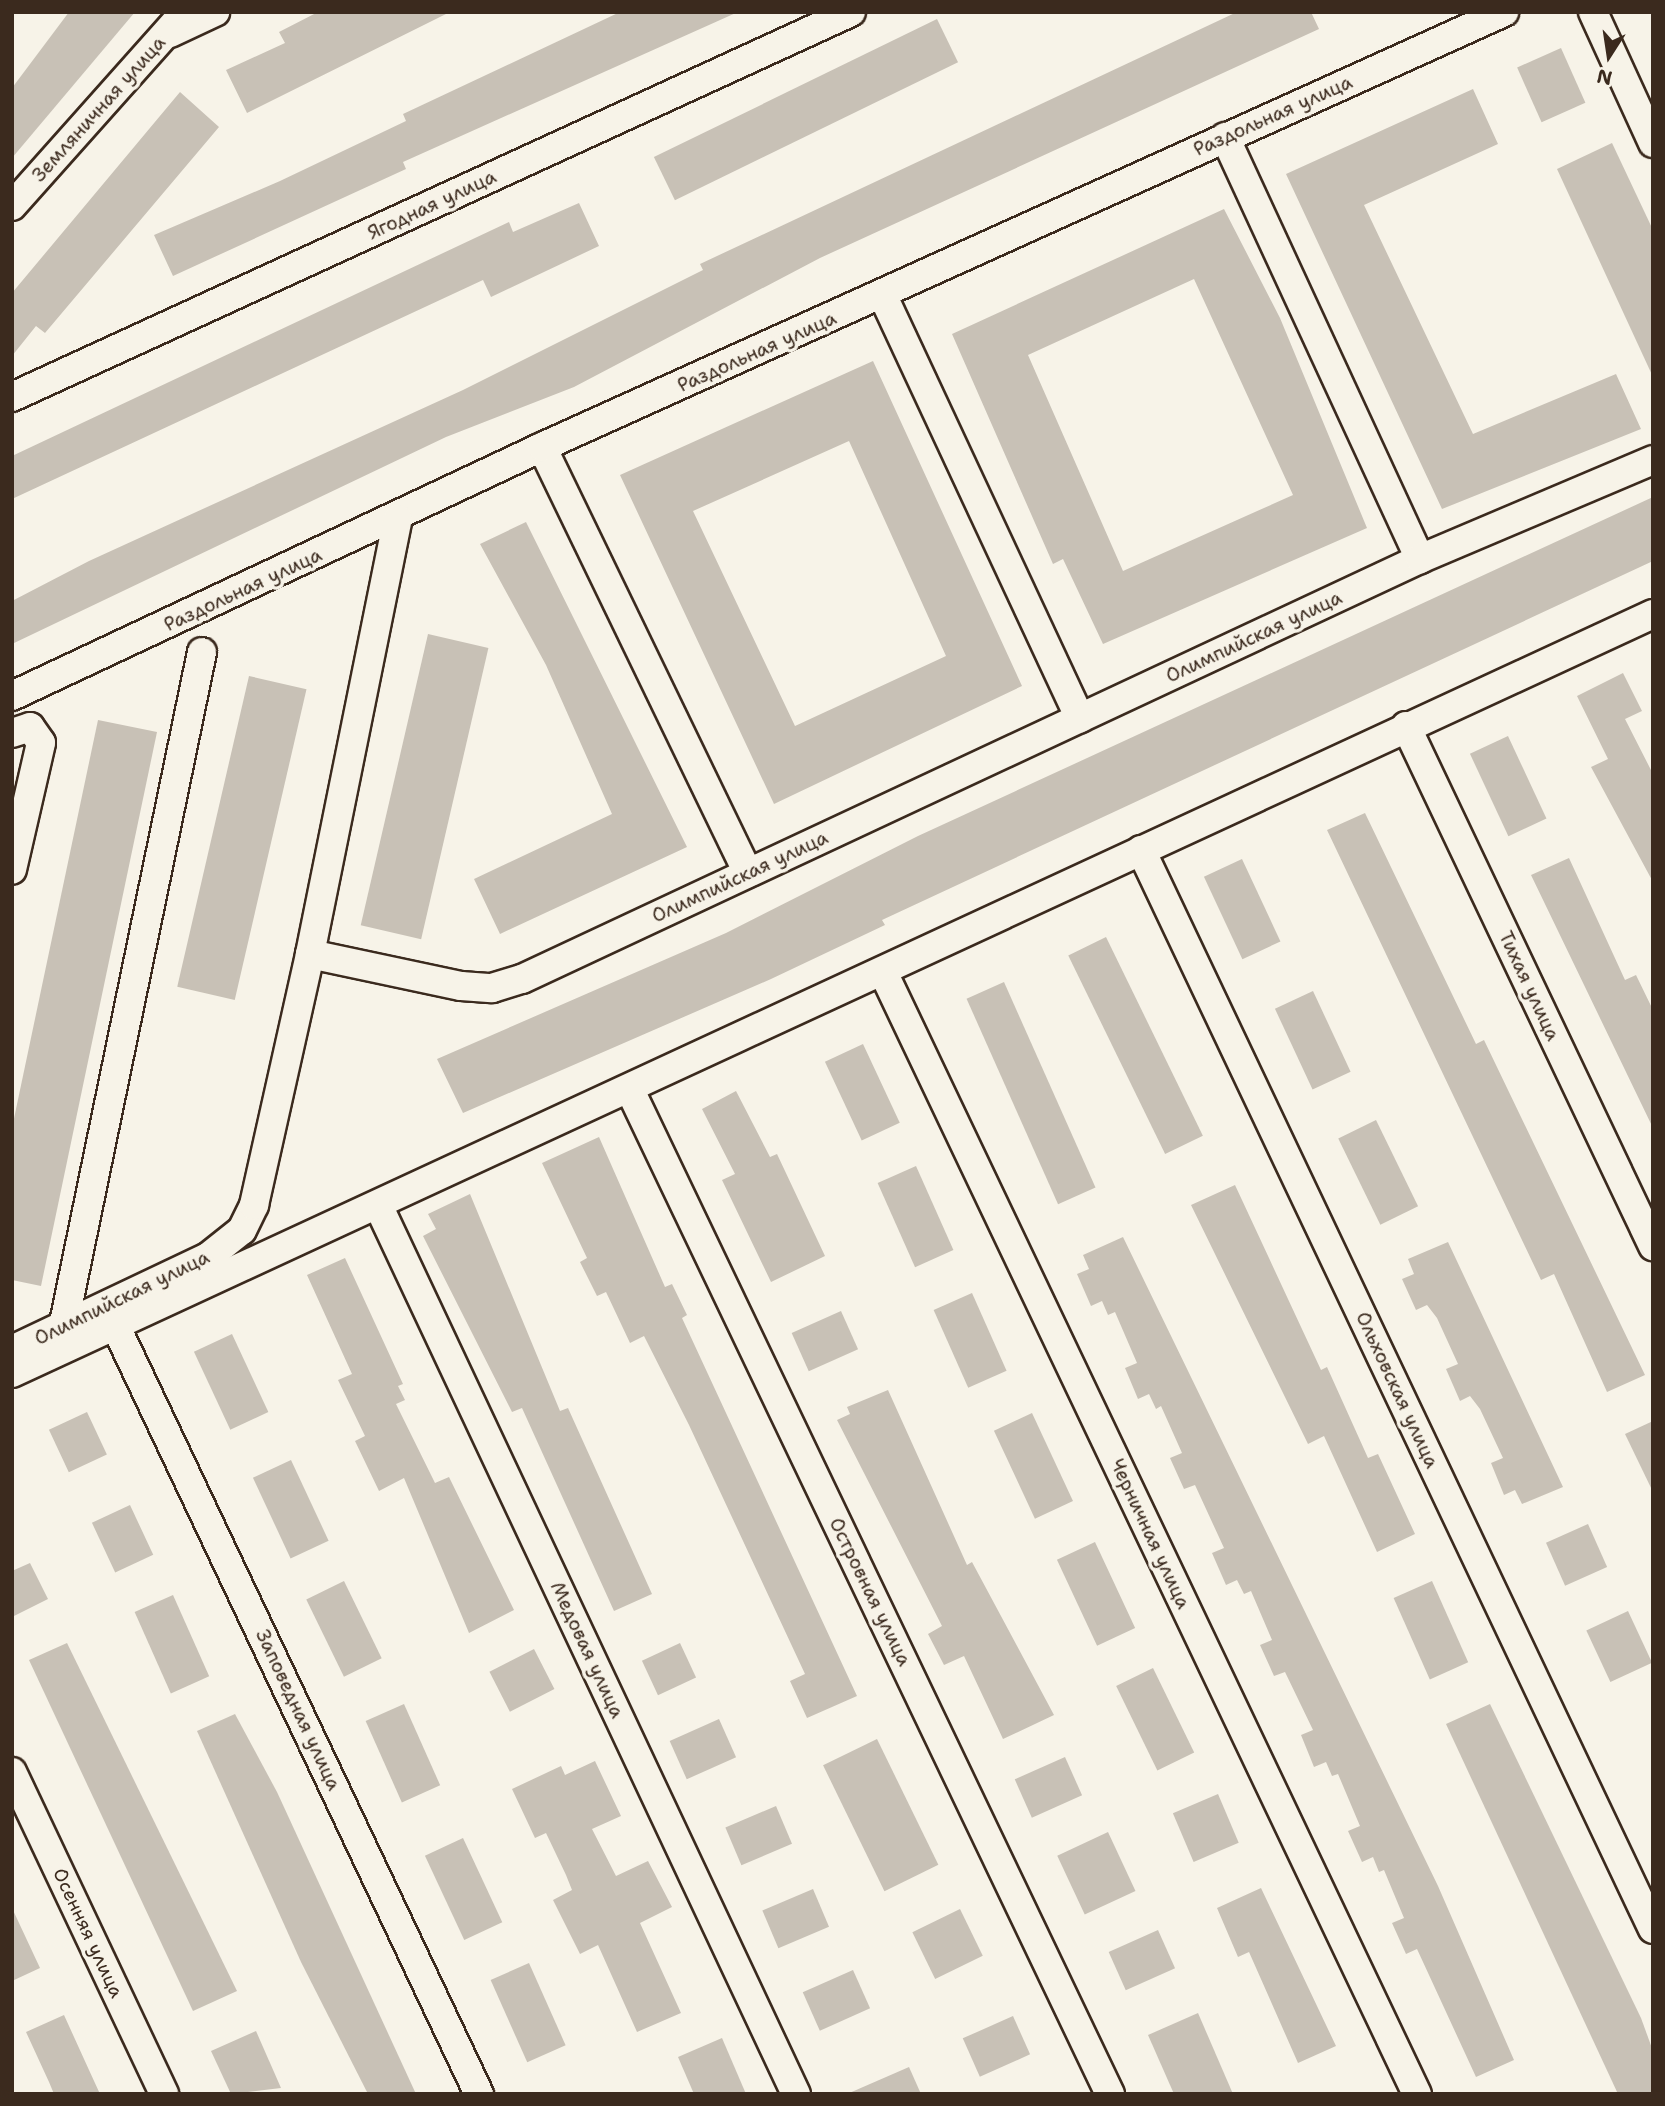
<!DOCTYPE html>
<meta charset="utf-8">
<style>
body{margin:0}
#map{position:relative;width:1665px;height:2106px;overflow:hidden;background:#f7f3e8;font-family:"Shantell Sans",sans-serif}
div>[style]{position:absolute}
.building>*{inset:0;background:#c8c1b6;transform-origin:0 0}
.roads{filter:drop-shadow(2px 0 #3b2a1e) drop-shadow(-2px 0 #3b2a1e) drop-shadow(0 2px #3b2a1e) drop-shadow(0 -2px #3b2a1e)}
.minor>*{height:28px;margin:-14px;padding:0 14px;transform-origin:14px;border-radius:14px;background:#f7f3e8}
span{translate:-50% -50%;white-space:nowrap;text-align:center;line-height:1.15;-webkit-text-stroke:7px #f7f3e8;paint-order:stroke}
.street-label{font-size:19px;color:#3b2a1e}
.frame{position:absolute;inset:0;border:14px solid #3b2a1e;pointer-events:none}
.north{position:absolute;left:1574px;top:21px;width:70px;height:70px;-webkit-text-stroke:5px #f7f3e8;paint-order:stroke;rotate:192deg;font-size:19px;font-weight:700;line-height:28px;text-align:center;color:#3b2a1e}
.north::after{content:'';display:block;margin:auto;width:24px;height:32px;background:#3b2a1e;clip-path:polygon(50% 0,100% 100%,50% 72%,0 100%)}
</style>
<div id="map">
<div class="building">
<i style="clip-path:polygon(69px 12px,135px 12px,12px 158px,12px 88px)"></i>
<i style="clip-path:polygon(318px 12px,450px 12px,247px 113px,226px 70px,285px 43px,279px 32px)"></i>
<i style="clip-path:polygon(620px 12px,738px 12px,403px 162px,406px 169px,173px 276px,154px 235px,280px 181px,406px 121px,403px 114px)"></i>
<i style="clip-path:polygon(1237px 12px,1311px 12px,1319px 29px,820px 258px,574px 387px,446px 437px,12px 644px,12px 601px,89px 561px,463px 390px,703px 270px,700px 264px)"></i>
<i style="left:937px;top:19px;width:48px;height:315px;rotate:64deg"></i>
<i style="left:1561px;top:48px;width:60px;height:48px;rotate:66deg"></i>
<i style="clip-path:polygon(1473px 89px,1498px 144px,1364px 205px,1473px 434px,1616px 374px,1641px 429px,1442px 509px,1286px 174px)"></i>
<i style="clip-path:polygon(180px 92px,219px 127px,45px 333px,36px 326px,12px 356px,12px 293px)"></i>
<i style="clip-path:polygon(1612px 143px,1653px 230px,1653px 377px,1557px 169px)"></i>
<i style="clip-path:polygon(579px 203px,599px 246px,491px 297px,483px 280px,12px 499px,12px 456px,509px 222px,513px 232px)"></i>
<i style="clip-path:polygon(evenodd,1224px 209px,1280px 318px,1367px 528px,1103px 644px,1063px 559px,1053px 564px,952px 334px,1224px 209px,1194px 279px,1293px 495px,1123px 571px,1028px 355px,1194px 279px)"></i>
<i style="clip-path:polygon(evenodd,873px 361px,1022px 686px,774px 804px,620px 475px,873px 361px,849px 441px,946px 656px,795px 726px,693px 511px,849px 441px)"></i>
<i style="clip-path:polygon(1653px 497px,1653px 561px,882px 920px,885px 925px,771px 979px,463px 1113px,437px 1059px,726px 933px,918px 836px)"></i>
<i style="clip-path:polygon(526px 522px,687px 847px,500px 934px,474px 879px,612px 814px,546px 665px,480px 544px)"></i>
<i style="left:428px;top:634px;width:62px;height:299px;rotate:13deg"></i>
<i style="clip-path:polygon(1623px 673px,1642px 711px,1625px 719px,1653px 774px,1653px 882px,1591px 767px,1608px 759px,1577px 696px)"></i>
<i style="left:249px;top:676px;width:59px;height:319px;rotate:13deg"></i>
<i style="clip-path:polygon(98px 720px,157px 732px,41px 1286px,12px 1280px,12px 1128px)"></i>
<i style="left:1508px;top:736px;width:91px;height:42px;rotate:65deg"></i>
<i style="clip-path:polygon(1365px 813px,1476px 1044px,1484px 1040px,1645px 1375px,1607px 1392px,1554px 1274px,1541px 1280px,1327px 830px)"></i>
<i style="clip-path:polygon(1569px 858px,1625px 980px,1636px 975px,1653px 1010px,1653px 1128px,1531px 875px)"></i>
<i style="left:1242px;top:859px;width:91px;height:42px;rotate:65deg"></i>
<i style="left:1106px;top:937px;width:221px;height:42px;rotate:64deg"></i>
<i style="left:1004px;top:982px;width:225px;height:41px;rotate:66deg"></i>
<i style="left:1313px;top:991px;width:89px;height:42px;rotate:65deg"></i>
<i style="left:863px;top:1044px;width:87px;height:42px;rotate:65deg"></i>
<i style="clip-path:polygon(736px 1091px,770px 1157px,777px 1154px,825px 1256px,771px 1282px,722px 1180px,735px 1174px,702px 1109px)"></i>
<i style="left:1376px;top:1120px;width:96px;height:42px;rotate:64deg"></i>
<i style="clip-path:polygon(599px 1137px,665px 1287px,672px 1284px,687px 1315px,682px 1318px,857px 1696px,807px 1718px,790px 1681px,805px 1674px,689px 1425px,644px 1336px,630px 1343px,606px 1292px,597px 1296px,580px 1262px,587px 1258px,542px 1163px)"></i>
<i style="left:916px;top:1166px;width:92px;height:42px;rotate:66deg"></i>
<i style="clip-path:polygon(1235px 1185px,1321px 1370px,1327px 1367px,1368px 1458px,1378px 1454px,1415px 1534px,1377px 1552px,1324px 1436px,1308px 1444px,1191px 1205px)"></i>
<i style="clip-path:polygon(470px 1194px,560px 1411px,568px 1408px,652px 1594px,614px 1611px,522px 1408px,512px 1412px,423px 1236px,436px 1229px,428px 1214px)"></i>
<i style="clip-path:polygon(1123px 1237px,1438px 1886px,1514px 2060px,1476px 2077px,1417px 1949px,1406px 1954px,1392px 1923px,1404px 1918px,1384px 1870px,1379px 1872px,1373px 1857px,1362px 1862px,1348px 1831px,1360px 1826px,1338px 1774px,1332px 1776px,1326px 1762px,1314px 1767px,1301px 1735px,1313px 1730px,1285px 1672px,1274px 1676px,1260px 1645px,1272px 1640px,1251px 1591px,1244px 1594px,1237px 1580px,1226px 1585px,1212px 1553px,1224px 1548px,1195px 1485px,1184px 1489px,1170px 1458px,1182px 1453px,1161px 1406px,1156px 1409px,1149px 1394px,1138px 1399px,1125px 1368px,1137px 1363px,1115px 1312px,1108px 1315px,1102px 1301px,1091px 1306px,1077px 1274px,1089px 1269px,1083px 1255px)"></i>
<i style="clip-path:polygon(1448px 1242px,1563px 1487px,1522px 1504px,1515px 1490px,1504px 1495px,1491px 1463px,1503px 1458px,1480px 1409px,1470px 1396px,1460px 1401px,1446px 1369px,1458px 1364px,1437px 1318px,1427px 1305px,1416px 1310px,1402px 1279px,1414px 1274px,1408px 1259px)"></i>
<i style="clip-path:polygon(345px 1258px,403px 1384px,398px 1386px,405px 1400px,396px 1404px,435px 1483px,449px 1477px,514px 1610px,469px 1633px,404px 1478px,379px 1491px,355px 1441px,365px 1436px,338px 1380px,352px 1374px,307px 1275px)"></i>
<i style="left:972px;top:1293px;width:85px;height:42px;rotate:66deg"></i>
<i style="left:841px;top:1311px;width:42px;height:54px;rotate:66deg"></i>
<i style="left:232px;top:1334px;width:86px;height:42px;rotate:65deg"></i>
<i style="clip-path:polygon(888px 1390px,967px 1565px,972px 1562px,1054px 1715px,1003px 1739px,964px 1656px,944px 1665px,928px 1634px,942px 1626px,837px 1420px,850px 1414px,847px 1407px)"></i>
<i style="left:87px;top:1412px;width:47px;height:42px;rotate:65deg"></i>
<i style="left:1032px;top:1413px;width:97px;height:42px;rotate:65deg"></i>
<i style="clip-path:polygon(1653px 1421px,1653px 1492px,1625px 1434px)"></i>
<i style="left:291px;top:1460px;width:89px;height:42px;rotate:65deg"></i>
<i style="left:130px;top:1505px;width:55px;height:42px;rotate:65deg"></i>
<i style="left:1588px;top:1524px;width:47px;height:46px;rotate:66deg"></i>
<i style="left:1095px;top:1542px;width:95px;height:42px;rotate:65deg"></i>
<i style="clip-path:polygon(30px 1563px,48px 1599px,12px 1617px,12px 1571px)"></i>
<i style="left:344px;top:1581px;width:86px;height:42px;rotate:64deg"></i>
<i style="left:1432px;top:1581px;width:89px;height:42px;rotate:66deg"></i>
<i style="left:173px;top:1595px;width:89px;height:42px;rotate:66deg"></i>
<i style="left:1628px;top:1611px;width:57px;height:46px;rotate:65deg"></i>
<i style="clip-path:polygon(67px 1643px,237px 1991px,193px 2011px,29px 1660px)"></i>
<i style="left:680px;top:1643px;width:38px;height:42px;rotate:65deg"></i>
<i style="left:534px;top:1649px;width:45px;height:50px;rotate:63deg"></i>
<i style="left:1153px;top:1668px;width:94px;height:41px;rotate:64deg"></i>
<i style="left:404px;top:1704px;width:89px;height:42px;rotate:66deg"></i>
<i style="clip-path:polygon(1490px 1704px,1641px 2018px,1653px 2051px,1653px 2094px,1618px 2094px,1446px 1724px)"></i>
<i style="clip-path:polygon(235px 1714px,277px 1792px,416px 2094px,368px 2094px,301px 1962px,197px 1731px)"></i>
<i style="left:719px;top:1719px;width:42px;height:54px;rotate:66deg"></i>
<i style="left:877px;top:1739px;width:140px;height:60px;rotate:64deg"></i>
<i style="left:1065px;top:1757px;width:42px;height:55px;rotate:66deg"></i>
<i style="clip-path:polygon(595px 1761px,621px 1816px,592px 1829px,616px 1876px,648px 1861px,672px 1907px,640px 1923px,681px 2013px,637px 2032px,598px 1945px,580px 1954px,553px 1900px,572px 1890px,566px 1875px,546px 1833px,535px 1838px,512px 1789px,561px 1766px,565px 1775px)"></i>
<i style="left:1218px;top:1794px;width:53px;height:49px;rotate:67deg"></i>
<i style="left:776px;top:1806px;width:41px;height:55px;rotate:67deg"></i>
<i style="left:1108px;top:1832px;width:65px;height:56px;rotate:65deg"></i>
<i style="left:463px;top:1838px;width:93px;height:42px;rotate:65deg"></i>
<i style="clip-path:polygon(1261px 1888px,1336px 2046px,1298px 2063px,1249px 1952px,1238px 1957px,1217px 1908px)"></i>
<i style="left:813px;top:1889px;width:41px;height:55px;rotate:67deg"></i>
<i style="clip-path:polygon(12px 1908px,40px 1968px,12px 1981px)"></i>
<i style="left:960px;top:1909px;width:52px;height:53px;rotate:64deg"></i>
<i style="left:1158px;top:1930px;width:42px;height:54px;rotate:66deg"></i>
<i style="left:529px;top:1963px;width:90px;height:42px;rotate:66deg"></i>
<i style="left:853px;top:1970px;width:42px;height:55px;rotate:66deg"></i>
<i style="clip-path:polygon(1198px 2013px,1233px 2094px,1174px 2094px,1148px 2035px)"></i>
<i style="clip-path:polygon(64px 2015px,89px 2070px,100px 2094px,54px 2094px,49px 2082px,26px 2032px)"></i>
<i style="left:1013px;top:2016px;width:42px;height:55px;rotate:66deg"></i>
<i style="clip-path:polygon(256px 2031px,281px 2088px,231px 2094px,211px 2051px)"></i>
<i style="clip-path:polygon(722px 2038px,746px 2094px,694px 2094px,678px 2057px)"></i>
<i style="clip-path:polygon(909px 2067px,921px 2094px,847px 2094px)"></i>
</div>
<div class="roads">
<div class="minor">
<i style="left:1593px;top:12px;width:144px;rotate:65.4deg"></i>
<i style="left:170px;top:33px;width:50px;rotate:-25deg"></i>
<i style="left:1225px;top:137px;width:465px;rotate:65.2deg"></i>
<i style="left:12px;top:206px;width:260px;rotate:-48.3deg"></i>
<i style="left:883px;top:296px;width:466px;rotate:65deg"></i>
<i style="left:12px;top:397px;width:923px;rotate:-24.65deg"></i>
<i style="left:542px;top:447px;width:473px;rotate:64.2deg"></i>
<i style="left:12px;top:696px;width:586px;rotate:-25.16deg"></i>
<i style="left:542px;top:447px;width:1056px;rotate:-24.33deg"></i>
<i style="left:1406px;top:726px;width:576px;rotate:64.59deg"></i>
<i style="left:12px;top:733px;width:19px;rotate:-18deg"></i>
<i style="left:30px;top:727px;width:19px;rotate:55deg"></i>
<i style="left:41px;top:743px;width:130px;rotate:102.9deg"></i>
<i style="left:1141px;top:850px;width:1194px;rotate:64.62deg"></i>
<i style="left:310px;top:954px;width:444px;rotate:-78.6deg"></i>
<i style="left:884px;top:974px;width:1240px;rotate:64.55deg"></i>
<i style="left:630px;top:1090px;width:1113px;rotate:64.45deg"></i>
<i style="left:379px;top:1207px;width:980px;rotate:64.82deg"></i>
<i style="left:116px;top:1327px;width:849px;rotate:64.67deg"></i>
<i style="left:63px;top:1328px;width:690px;rotate:-78.38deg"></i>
<i style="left:12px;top:1350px;width:217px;rotate:-25.4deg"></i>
<i style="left:208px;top:1257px;width:43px;rotate:-38.5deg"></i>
<i style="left:242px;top:1230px;width:28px;rotate:-64deg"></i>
<i style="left:254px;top:1205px;width:257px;rotate:-77.4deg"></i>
<i style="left:310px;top:954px;width:154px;rotate:12deg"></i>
<i style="left:461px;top:986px;width:31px;rotate:4deg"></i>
<i style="left:492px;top:988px;width:31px;rotate:-17deg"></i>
<i style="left:522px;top:979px;width:991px;rotate:-25.07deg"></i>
<i style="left:1420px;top:559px;width:253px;rotate:-23deg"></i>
<i style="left:12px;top:1373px;width:1808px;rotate:-24.82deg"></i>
<i style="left:12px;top:1772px;width:356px;rotate:64.7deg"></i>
</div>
</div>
<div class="street-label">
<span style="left:99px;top:109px;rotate:-48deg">Земляничная улица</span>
<span style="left:1273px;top:116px;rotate:-24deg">Раздольная улица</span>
<span style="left:432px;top:205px;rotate:-25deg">Ягодная улица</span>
<span style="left:757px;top:352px;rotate:-24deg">Раздольная улица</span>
<span style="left:243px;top:590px;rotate:-25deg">Раздольная улица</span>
<span style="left:1254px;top:637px;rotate:-25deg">Олимпийская улица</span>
<span style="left:740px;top:877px;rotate:-25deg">Олимпийская улица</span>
<span style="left:1529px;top:986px;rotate:65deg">Тихая улица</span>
<span style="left:122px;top:1298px;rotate:-26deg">Олимпийская улица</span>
<span style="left:1397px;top:1390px;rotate:65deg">Ольховская улица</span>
<span style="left:1150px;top:1534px;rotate:65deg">Черничная улица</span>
<span style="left:870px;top:1592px;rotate:64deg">Островная улица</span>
<span style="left:587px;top:1650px;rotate:65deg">Медовая улица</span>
<span style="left:298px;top:1710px;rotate:65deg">Заповедная улица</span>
<span style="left:88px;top:1933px;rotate:65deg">Осенняя улица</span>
</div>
<div class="frame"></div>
<div class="north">N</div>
</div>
